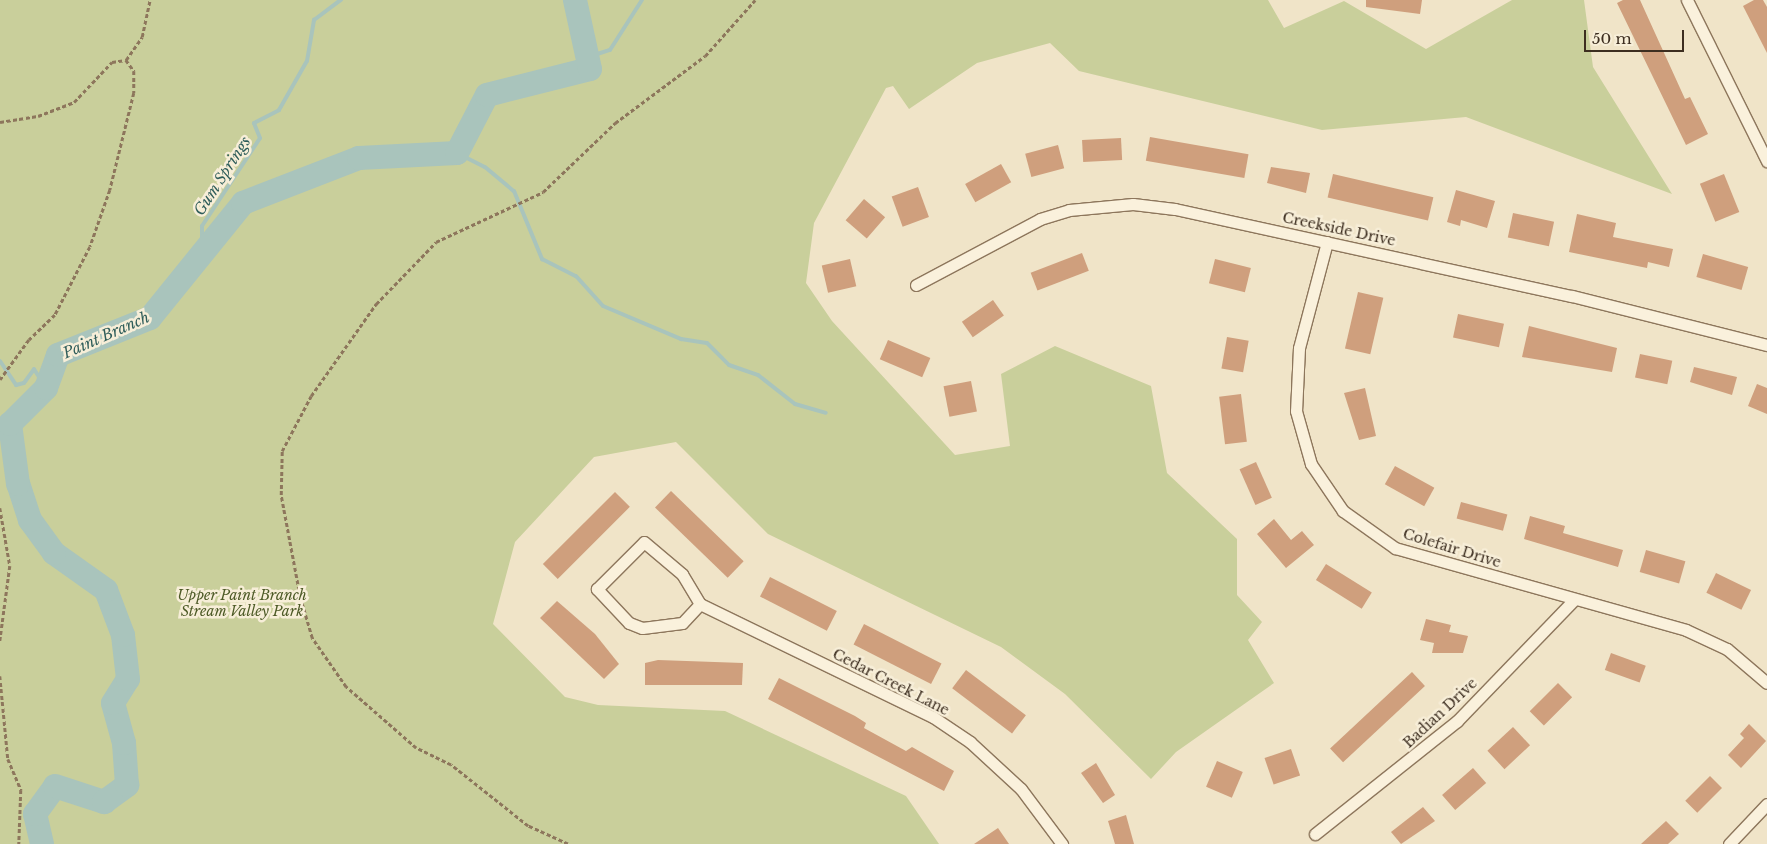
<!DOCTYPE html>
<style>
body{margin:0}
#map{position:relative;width:1767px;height:844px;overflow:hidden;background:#f0e4c8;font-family:"Libre Baskerville",serif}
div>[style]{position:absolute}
.green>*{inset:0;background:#c9cf9b}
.stream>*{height:4px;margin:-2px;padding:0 2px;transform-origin:2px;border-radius:2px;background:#a9c4bc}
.river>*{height:24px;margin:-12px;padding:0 12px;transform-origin:12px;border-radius:12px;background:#a9c4bc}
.building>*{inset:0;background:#cf9f7d;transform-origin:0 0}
.path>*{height:2.5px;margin-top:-1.25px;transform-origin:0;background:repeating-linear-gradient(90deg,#8d765c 0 4px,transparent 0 6.5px)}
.roads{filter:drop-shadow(1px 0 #8d765c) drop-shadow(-1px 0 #8d765c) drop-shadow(0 1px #8d765c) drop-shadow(0 -1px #8d765c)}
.street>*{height:11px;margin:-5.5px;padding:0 5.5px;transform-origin:5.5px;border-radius:5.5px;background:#faf1dc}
span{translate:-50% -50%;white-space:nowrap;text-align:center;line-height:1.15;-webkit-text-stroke:5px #f7eed8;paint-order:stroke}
.street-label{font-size:14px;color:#3d2e20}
.park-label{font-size:14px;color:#4d5a26;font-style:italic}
.water-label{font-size:15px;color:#2f5d5a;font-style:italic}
.scale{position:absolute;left:1584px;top:30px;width:100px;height:22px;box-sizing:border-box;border:2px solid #3d2e20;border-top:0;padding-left:6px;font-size:15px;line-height:18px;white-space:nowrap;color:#3d2e20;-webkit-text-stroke:4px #f7eed8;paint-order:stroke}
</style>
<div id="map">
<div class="green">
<i style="clip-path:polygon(0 0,1268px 0,1284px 28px,1344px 1px,1426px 49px,1512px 0,1584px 0,1593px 67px,1672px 194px,1466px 117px,1322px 130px,1079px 71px,1050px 43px,977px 63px,909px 109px,893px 86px,886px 88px,814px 223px,806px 283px,832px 321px,955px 455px,1010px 446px,1001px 374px,1055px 346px,1151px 386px,1167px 473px,1237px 539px,1237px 595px,1262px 622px,1248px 640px,1274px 683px,1176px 752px,1151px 779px,1065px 694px,1001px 647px,768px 534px,676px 442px,594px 457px,515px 542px,493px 624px,565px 697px,598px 705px,725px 711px,906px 796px,939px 844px,0 844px)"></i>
</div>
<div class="stream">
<i style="left:588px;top:57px;width:23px;rotate:-18deg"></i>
<i style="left:610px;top:50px;width:59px;rotate:-57.4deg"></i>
<i style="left:457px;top:153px;width:31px;rotate:27deg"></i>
<i style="left:485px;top:167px;width:38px;rotate:40deg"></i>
<i style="left:514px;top:191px;width:74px;rotate:67.6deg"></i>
<i style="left:542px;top:259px;width:38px;rotate:27deg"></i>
<i style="left:576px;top:276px;width:40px;rotate:48deg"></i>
<i style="left:603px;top:306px;width:85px;rotate:22.9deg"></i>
<i style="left:681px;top:339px;width:26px;rotate:9deg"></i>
<i style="left:707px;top:343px;width:31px;rotate:45deg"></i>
<i style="left:729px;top:365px;width:31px;rotate:19deg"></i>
<i style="left:758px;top:375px;width:47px;rotate:38.1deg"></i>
<i style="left:795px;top:404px;width:32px;rotate:16deg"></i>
<i style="left:202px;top:253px;width:27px;rotate:-90deg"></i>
<i style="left:202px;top:226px;width:105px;rotate:-56.6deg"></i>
<i style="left:260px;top:138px;width:16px;rotate:-112deg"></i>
<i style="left:254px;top:123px;width:28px;rotate:-27deg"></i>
<i style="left:279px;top:110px;width:56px;rotate:-60.3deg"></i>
<i style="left:307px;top:61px;width:42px;rotate:-80.3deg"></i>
<i style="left:314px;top:20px;width:34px;rotate:-37deg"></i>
<i style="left:0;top:361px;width:29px;rotate:56deg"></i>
<i style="left:16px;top:385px;width:8px;rotate:-14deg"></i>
<i style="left:24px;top:383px;width:17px;rotate:-54deg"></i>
<i style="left:34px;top:369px;width:22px;rotate:58deg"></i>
</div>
<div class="river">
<i style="left:42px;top:844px;width:31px;rotate:-103deg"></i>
<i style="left:35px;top:814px;width:34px;rotate:-54deg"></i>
<i style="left:55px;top:786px;width:52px;rotate:18.1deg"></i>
<i style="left:104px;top:802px;width:29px;rotate:-36deg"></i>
<i style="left:127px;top:785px;width:42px;rotate:-94.1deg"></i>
<i style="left:124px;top:743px;width:41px;rotate:-105.4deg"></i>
<i style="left:113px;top:703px;width:28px;rotate:-58deg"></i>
<i style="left:128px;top:679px;width:44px;rotate:-96.5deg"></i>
<i style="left:123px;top:635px;width:48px;rotate:-110.7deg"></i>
<i style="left:106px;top:590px;width:64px;rotate:-144.6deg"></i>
<i style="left:54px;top:553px;width:41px;rotate:-126deg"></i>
<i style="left:30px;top:520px;width:38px;rotate:-108deg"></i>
<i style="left:18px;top:484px;width:61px;rotate:-97.6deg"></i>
<i style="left:10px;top:424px;width:51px;rotate:-45deg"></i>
<i style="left:46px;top:388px;width:35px;rotate:-70deg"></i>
<i style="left:58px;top:355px;width:99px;rotate:-21.9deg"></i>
<i style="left:150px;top:318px;width:148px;rotate:-51deg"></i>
<i style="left:243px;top:203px;width:124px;rotate:-21.2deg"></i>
<i style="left:359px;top:158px;width:98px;rotate:-2.9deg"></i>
<i style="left:457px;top:153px;width:65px;rotate:-62.7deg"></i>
<i style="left:487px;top:95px;width:106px;rotate:-14.2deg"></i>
<i style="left:590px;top:69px;width:71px;rotate:-102.3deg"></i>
</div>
<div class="building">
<i style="clip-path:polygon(1366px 0,1422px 0,1420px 14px,1366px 7px)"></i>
<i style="clip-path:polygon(1623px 0,1640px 0,1685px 99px,1690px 97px,1708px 134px,1686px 145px,1617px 3px)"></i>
<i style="clip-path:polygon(1754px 0,1763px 0,1767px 7px,1767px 53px,1743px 6px)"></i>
<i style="left:1150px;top:137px;width:100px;height:24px;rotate:10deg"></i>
<i style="left:1121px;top:138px;width:22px;height:39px;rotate:87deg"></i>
<i style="left:1058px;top:145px;width:24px;height:34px;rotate:75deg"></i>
<i style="left:1001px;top:164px;width:21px;height:41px;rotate:61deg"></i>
<i style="clip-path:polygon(1271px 167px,1310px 173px,1306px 193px,1267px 183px)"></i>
<i style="left:1333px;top:174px;width:103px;height:24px;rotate:13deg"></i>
<i style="left:1724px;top:174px;width:41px;height:26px;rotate:68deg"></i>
<i style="left:918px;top:187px;width:32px;height:28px;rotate:70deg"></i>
<i style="clip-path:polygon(1456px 190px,1495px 201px,1487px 228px,1461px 220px,1460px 226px,1447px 222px)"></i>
<i style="left:864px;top:199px;width:28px;height:28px;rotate:41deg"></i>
<i style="left:1513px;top:213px;width:42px;height:25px;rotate:12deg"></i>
<i style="clip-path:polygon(1577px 214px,1616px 223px,1613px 237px,1673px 249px,1669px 267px,1648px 262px,1647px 268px,1569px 252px)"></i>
<i style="left:1082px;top:253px;width:19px;height:55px;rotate:69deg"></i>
<i style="left:1703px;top:254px;width:47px;height:24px;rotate:16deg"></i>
<i style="left:850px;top:259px;width:28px;height:29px;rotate:77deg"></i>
<i style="left:1215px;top:259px;width:37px;height:25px;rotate:14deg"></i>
<i style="left:1358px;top:292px;width:26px;height:58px;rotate:13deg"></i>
<i style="left:993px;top:300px;width:19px;height:38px;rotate:55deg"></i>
<i style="left:1458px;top:314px;width:47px;height:24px;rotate:12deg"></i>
<i style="clip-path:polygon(1529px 326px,1617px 348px,1612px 372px,1522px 357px)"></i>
<i style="left:1227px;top:337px;width:22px;height:32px;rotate:10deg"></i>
<i style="left:888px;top:340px;width:46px;height:21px;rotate:23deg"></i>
<i style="left:1640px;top:354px;width:33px;height:24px;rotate:12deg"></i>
<i style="clip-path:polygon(1694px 367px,1737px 377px,1732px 395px,1690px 382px)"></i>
<i style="left:971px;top:381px;width:31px;height:28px;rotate:79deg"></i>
<i style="clip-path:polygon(1757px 384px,1767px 388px,1767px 414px,1748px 406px)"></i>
<i style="clip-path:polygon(1365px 388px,1376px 436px,1359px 440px,1344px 393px)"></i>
<i style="left:1241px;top:394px;width:48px;height:22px;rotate:83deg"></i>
<i style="left:1256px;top:462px;width:39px;height:18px;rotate:66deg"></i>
<i style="left:1395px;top:466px;width:45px;height:21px;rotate:29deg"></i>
<i style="left:671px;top:491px;width:101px;height:23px;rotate:44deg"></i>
<i style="left:615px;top:492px;width:21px;height:102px;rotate:45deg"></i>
<i style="left:1461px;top:502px;width:48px;height:17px;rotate:15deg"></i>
<i style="clip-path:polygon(1530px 516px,1565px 526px,1563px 533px,1623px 550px,1618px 567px,1524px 539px)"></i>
<i style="clip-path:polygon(1274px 519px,1291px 540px,1302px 531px,1314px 545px,1286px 568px,1257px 534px)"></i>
<i style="left:1646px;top:550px;width:41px;height:23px;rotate:16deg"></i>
<i style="left:1326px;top:564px;width:54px;height:19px;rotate:32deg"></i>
<i style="left:1716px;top:573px;width:39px;height:22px;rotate:26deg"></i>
<i style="left:770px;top:577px;width:75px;height:22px;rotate:27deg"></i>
<i style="clip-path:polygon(557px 601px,595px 634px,619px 664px,604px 679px,540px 618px)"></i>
<i style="clip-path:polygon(1426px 619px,1451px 625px,1449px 632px,1468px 636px,1463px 653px,1432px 653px,1434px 643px,1420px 640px)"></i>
<i style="left:864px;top:624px;width:87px;height:23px;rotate:27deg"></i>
<i style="left:1611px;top:653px;width:37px;height:18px;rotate:20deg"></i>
<i style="clip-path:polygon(658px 660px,743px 663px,742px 685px,645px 685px,645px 663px)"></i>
<i style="left:966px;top:670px;width:75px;height:23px;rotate:37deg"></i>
<i style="left:1412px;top:672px;width:19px;height:112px;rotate:47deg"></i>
<i style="clip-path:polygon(779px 678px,855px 716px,866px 723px,864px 728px,906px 751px,912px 747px,954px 771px,944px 791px,768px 699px)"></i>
<i style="left:1558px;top:683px;width:20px;height:40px;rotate:45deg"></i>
<i style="clip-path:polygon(1749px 724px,1766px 741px,1741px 768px,1728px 755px,1744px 738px,1740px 734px)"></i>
<i style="left:1513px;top:727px;width:25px;height:35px;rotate:47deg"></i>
<i style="left:1291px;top:749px;width:28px;height:28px;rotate:71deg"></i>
<i style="left:1217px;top:761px;width:28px;height:28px;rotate:23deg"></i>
<i style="clip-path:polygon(1096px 763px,1115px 795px,1103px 803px,1081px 773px)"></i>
<i style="left:1473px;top:768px;width:20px;height:41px;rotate:49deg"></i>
<i style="left:1710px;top:776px;width:17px;height:35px;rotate:45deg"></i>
<i style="clip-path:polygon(1423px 807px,1435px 821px,1401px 844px,1391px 832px)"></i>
<i style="clip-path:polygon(1126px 815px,1134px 844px,1115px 844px,1108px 821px)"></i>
<i style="clip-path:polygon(1666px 821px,1679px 834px,1668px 844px,1641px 844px)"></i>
<i style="clip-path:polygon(998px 828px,1009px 844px,974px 844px)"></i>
</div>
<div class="path">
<i style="left:126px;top:60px;width:28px;rotate:-55deg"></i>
<i style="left:142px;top:37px;width:38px;rotate:-78deg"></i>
<i style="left:0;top:122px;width:38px;rotate:-9deg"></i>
<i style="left:38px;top:116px;width:39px;rotate:-21deg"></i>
<i style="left:74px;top:102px;width:55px;rotate:-46.5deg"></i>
<i style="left:112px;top:62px;width:14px;rotate:-8deg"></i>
<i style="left:126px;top:60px;width:14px;rotate:54deg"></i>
<i style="left:134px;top:71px;width:22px;rotate:90deg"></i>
<i style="left:134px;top:93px;width:100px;rotate:103.9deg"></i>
<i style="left:110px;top:190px;width:60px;rotate:109.3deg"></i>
<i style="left:90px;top:247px;width:76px;rotate:117.2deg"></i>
<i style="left:55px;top:315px;width:36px;rotate:136deg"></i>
<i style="left:29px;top:340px;width:49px;rotate:125.9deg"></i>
<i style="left:0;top:508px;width:59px;rotate:80.2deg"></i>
<i style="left:10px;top:566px;width:76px;rotate:97.6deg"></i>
<i style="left:0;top:676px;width:83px;rotate:84.5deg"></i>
<i style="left:8px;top:759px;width:34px;rotate:67deg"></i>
<i style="left:21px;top:790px;width:54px;rotate:92.1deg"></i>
<i style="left:568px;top:844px;width:44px;rotate:-155.8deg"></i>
<i style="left:528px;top:826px;width:98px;rotate:-141.6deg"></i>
<i style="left:451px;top:765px;width:39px;rotate:-154deg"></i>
<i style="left:416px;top:748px;width:93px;rotate:-138.9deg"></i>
<i style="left:346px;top:687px;width:60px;rotate:-124.8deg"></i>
<i style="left:312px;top:638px;width:43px;rotate:-106.3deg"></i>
<i style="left:300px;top:597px;width:104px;rotate:-100.6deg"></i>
<i style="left:281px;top:495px;width:44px;rotate:-88.7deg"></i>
<i style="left:282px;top:451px;width:62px;rotate:-62.2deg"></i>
<i style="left:311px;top:396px;width:113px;rotate:-54.8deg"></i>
<i style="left:376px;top:304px;width:86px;rotate:-45.9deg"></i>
<i style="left:436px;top:242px;width:118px;rotate:-25deg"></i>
<i style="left:543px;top:192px;width:100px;rotate:-43.8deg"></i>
<i style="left:615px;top:123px;width:112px;rotate:-36.7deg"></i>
<i style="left:705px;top:56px;width:75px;rotate:-48.2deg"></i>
</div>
<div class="roads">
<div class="street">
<i style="left:1687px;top:0;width:180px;rotate:63.6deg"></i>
<i style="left:1327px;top:242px;width:110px;rotate:104.8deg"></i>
<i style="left:1299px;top:348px;width:63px;rotate:92.7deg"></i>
<i style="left:1296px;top:411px;width:55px;rotate:74.2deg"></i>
<i style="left:1311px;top:464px;width:57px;rotate:55.8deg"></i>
<i style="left:1343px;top:511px;width:64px;rotate:35.4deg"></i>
<i style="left:1395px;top:548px;width:302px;rotate:15.7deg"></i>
<i style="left:1686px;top:630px;width:45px;rotate:24.9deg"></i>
<i style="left:1727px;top:649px;width:52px;rotate:40.4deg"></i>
<i style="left:916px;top:285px;width:140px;rotate:-28deg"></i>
<i style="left:1040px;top:219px;width:30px;rotate:-17deg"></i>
<i style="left:1069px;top:210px;width:64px;rotate:-5.4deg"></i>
<i style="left:1133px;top:204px;width:42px;rotate:6.8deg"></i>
<i style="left:1175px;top:209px;width:406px;rotate:12.4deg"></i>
<i style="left:1572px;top:296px;width:201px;rotate:14.1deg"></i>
<i style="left:700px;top:604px;width:26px;rotate:133deg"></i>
<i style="left:682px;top:623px;width:40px;rotate:172.9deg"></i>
<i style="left:642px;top:628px;width:14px;rotate:-159deg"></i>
<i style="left:629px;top:623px;width:47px;rotate:-133.3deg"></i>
<i style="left:597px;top:589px;width:66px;rotate:-45deg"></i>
<i style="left:644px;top:542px;width:50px;rotate:40.1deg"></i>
<i style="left:682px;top:574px;width:35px;rotate:59deg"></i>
<i style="left:700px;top:604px;width:259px;rotate:25.9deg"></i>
<i style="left:933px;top:717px;width:45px;rotate:34deg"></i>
<i style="left:970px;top:742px;width:69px;rotate:42.7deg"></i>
<i style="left:1021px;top:789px;width:69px;rotate:53.3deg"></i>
<i style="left:1315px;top:834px;width:181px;rotate:-38.5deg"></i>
<i style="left:1457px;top:721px;width:168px;rotate:-46deg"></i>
<i style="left:1729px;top:844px;width:55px;rotate:-46.5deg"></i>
</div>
</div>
<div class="street-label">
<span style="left:1339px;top:229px;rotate:12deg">Creekside Drive</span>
<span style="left:1452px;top:548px;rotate:17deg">Colefair Drive</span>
<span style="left:891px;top:682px;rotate:27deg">Cedar Creek Lane</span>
<span style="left:1440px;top:713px;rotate:-43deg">Badian Drive</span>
</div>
<div class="park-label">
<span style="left:242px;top:603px">Upper Paint Branch<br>Stream Valley Park</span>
</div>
<div class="water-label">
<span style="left:222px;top:176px;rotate:-57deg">Gum Springs</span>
<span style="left:106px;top:335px;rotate:-24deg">Paint Branch</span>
</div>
<div class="scale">50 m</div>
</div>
